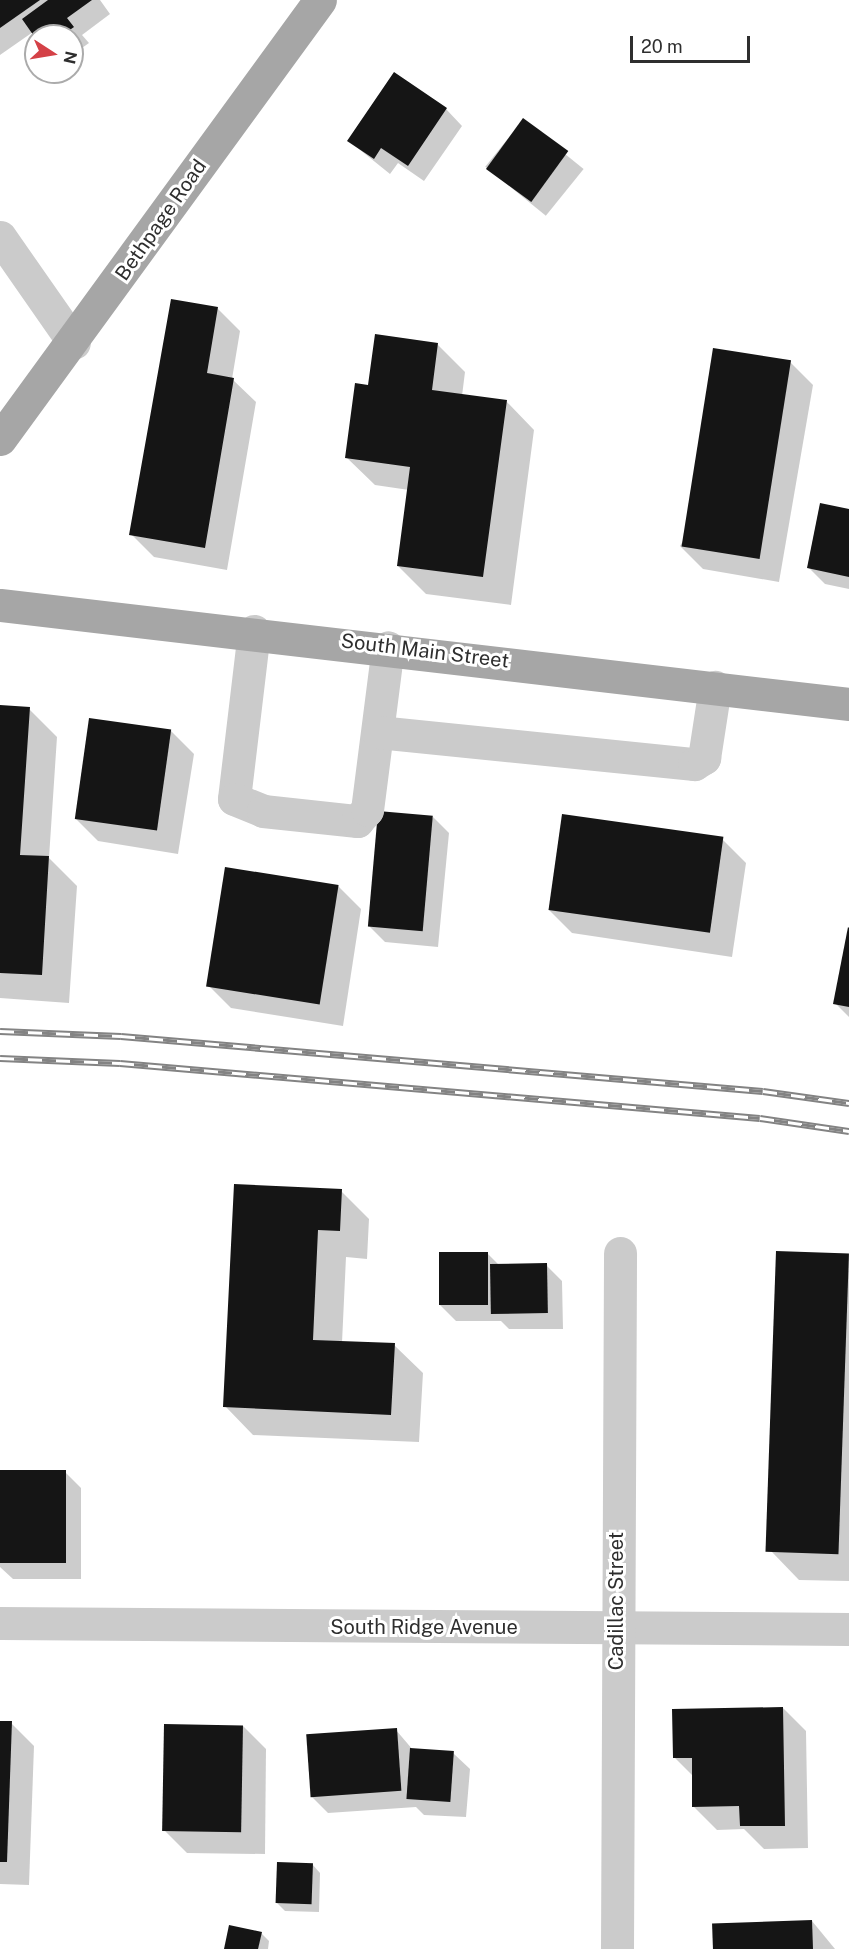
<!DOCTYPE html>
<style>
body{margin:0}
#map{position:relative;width:849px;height:1949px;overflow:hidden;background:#fff;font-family:"Public Sans",sans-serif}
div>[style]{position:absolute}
.shadow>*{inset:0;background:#0003;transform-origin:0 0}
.building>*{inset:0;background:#151515;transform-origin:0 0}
.minor>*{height:33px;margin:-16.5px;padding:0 16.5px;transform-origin:16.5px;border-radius:16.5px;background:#cbcbcb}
.major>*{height:33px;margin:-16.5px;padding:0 16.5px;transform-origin:16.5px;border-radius:16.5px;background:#a6a6a6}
.rail>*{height:7px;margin-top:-3.5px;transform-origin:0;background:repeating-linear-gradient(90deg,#fff 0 14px,#838383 0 28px);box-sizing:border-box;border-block:2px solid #838383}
span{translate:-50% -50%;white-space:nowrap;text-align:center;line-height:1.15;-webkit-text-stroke:6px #fff;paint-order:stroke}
.street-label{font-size:20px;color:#2e2e2e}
.north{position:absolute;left:24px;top:24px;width:60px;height:60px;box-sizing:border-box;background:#fff;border:2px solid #ababab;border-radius:50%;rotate:102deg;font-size:16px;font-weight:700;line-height:24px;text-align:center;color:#2e2e2e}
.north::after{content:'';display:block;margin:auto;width:21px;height:27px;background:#d44147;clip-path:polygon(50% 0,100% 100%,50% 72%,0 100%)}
.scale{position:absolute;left:630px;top:36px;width:120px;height:27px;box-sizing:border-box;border:3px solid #2e2e2e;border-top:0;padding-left:8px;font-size:18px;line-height:21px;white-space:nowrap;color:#2e2e2e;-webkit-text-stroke:4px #fff;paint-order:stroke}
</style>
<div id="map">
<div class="shadow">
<i style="clip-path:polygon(0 0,100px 0,110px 14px,82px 35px,89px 43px,72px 55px,72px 36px,33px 32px,0 55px)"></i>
<i style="clip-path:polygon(446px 109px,462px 126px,424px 181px,398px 163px,390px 174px,349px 141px)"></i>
<i style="left:523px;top:120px;width:78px;height:60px;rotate:39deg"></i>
<i style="clip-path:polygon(217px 308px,240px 331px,232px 379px,256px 402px,227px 570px,154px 557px,131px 534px)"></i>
<i style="clip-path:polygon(437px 344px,465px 372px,462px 396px,506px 401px,534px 430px,511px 605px,426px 594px,398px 566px,409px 490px,375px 485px,346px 457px,370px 387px)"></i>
<i style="clip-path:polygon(790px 362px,813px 385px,779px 582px,703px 569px,680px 546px)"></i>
<i style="clip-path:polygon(849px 511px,849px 589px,825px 584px,809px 568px)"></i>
<i style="clip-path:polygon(0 707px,29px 709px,57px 737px,49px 858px,77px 886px,69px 1003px,0 998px)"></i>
<i style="clip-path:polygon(171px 731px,194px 754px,178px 854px,98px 841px,75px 818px)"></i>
<i style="clip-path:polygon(433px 817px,449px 833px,438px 947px,385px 942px,369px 926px)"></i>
<i style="clip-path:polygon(723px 840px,746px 863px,732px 957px,572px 933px,549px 910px)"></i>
<i style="clip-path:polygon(338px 886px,361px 909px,343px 1026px,231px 1008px,208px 985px)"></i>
<i style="clip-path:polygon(849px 930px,849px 1017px,835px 1003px)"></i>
<i style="clip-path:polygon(235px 1186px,341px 1191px,369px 1219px,367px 1259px,346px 1257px,342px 1343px,394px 1345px,423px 1373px,419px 1442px,253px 1435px,225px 1406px)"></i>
<i style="clip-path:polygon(487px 1253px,500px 1266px,546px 1265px,562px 1281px,563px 1329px,509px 1329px,501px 1321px,456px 1321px,440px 1305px)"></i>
<i style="clip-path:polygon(778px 1253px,849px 1254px,849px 1581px,799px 1580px,771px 1551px)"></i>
<i style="clip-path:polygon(0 1472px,65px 1472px,81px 1488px,81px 1579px,13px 1579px,0 1567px)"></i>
<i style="clip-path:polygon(783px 1708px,806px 1731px,808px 1848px,764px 1849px,744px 1829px,717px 1830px,694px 1807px,693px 1776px,675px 1758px)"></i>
<i style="clip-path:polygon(0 1722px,11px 1723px,34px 1746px,29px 1885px,0 1884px)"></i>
<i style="clip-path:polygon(243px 1726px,266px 1749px,265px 1854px,187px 1853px,164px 1830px)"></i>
<i style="clip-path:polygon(396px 1730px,413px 1750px,453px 1753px,470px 1769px,466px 1817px,424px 1815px,416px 1807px,328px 1813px,312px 1797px)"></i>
<i style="clip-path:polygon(312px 1864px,320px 1873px,319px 1912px,285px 1911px,277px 1903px)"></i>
<i style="clip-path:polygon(812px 1921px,835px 1949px,714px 1949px)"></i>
<i style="clip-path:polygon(261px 1933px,269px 1941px,268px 1949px,226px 1949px)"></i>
</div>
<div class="building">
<i style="clip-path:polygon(0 0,40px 0,0 28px)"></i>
<i style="clip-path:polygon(48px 0,92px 0,67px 18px,74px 27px,61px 36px,36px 39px,22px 19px)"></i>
<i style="clip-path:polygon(394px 72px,447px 108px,408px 166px,381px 148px,374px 159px,347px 141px)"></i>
<i style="left:523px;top:118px;width:56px;height:63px;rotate:36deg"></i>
<i style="clip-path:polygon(171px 299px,218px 307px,207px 373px,234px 378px,205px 548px,129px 535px)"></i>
<i style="clip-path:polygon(375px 334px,438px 343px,432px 390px,507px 400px,483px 577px,397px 566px,410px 467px,345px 458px,355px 383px,368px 385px)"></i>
<i style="left:713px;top:348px;width:79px;height:201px;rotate:9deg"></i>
<i style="clip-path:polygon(820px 503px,849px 509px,849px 577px,807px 568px)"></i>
<i style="clip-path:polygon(0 705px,30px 707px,20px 855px,49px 856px,42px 975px,0 973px)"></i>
<i style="left:89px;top:718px;width:83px;height:102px;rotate:8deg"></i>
<i style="left:378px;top:811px;width:55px;height:116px;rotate:5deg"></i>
<i style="left:562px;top:814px;width:163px;height:97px;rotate:8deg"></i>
<i style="left:225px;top:867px;width:115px;height:121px;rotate:9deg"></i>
<i style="clip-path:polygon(848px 927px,849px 928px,849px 1007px,833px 1004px)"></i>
<i style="clip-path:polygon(234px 1184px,342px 1189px,340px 1231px,318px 1230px,313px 1340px,395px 1343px,391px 1415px,223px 1407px)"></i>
<i style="left:776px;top:1251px;width:73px;height:301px;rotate:2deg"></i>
<i style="left:439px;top:1252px;width:49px;height:53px"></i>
<i style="left:547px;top:1263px;width:50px;height:57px;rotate:89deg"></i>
<i style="left:66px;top:1470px;width:93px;height:66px;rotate:90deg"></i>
<i style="clip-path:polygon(783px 1707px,785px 1826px,740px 1826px,739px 1806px,692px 1807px,692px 1758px,673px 1758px,672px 1709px)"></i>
<i style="clip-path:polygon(0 1721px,12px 1721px,7px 1862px,0 1862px)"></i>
<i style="left:164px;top:1724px;width:79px;height:107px;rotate:1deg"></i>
<i style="left:397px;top:1728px;width:63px;height:91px;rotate:86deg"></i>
<i style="left:410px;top:1748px;width:44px;height:51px;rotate:4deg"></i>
<i style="left:277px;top:1862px;width:36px;height:41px;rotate:2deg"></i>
<i style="left:812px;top:1920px;width:29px;height:100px;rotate:88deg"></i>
<i style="clip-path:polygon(229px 1925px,262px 1932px,258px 1949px,224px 1949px)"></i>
</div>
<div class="minor">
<i style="left:0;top:237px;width:129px;rotate:55.1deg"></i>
<i style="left:254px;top:631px;width:169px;rotate:96.8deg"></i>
<i style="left:234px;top:799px;width:31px;rotate:22deg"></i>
<i style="left:263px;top:811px;width:95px;rotate:6.1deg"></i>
<i style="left:357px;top:821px;width:15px;rotate:-48deg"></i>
<i style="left:367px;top:810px;width:164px;rotate:-82.7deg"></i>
<i style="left:378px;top:732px;width:318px;rotate:5.8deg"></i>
<i style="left:694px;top:764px;width:12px;rotate:-31deg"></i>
<i style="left:704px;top:758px;width:72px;rotate:-81.2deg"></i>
<i style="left:0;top:1623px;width:849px;rotate:0.4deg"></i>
<i style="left:617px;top:1949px;width:696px;rotate:-89.75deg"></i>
</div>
<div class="major">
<i style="left:0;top:439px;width:543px;rotate:-53.91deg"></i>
<i style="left:0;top:605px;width:855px;rotate:6.65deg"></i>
</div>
<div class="rail">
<i style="left:0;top:1031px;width:121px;rotate:2.4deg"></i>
<i style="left:121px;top:1036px;width:644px;rotate:4.9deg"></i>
<i style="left:763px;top:1091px;width:87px;rotate:7.9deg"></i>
<i style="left:0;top:1058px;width:120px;rotate:2.4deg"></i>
<i style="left:120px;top:1063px;width:642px;rotate:4.91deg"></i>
<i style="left:760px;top:1118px;width:90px;rotate:8.3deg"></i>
</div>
<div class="street-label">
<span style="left:161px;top:220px;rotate:-55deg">Bethpage Road</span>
<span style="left:425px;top:651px;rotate:7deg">South Main Street</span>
<span style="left:616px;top:1601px;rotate:-90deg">Cadillac Street</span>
<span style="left:424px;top:1627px">South Ridge Avenue</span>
</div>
<div class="north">N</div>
<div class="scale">20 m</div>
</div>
